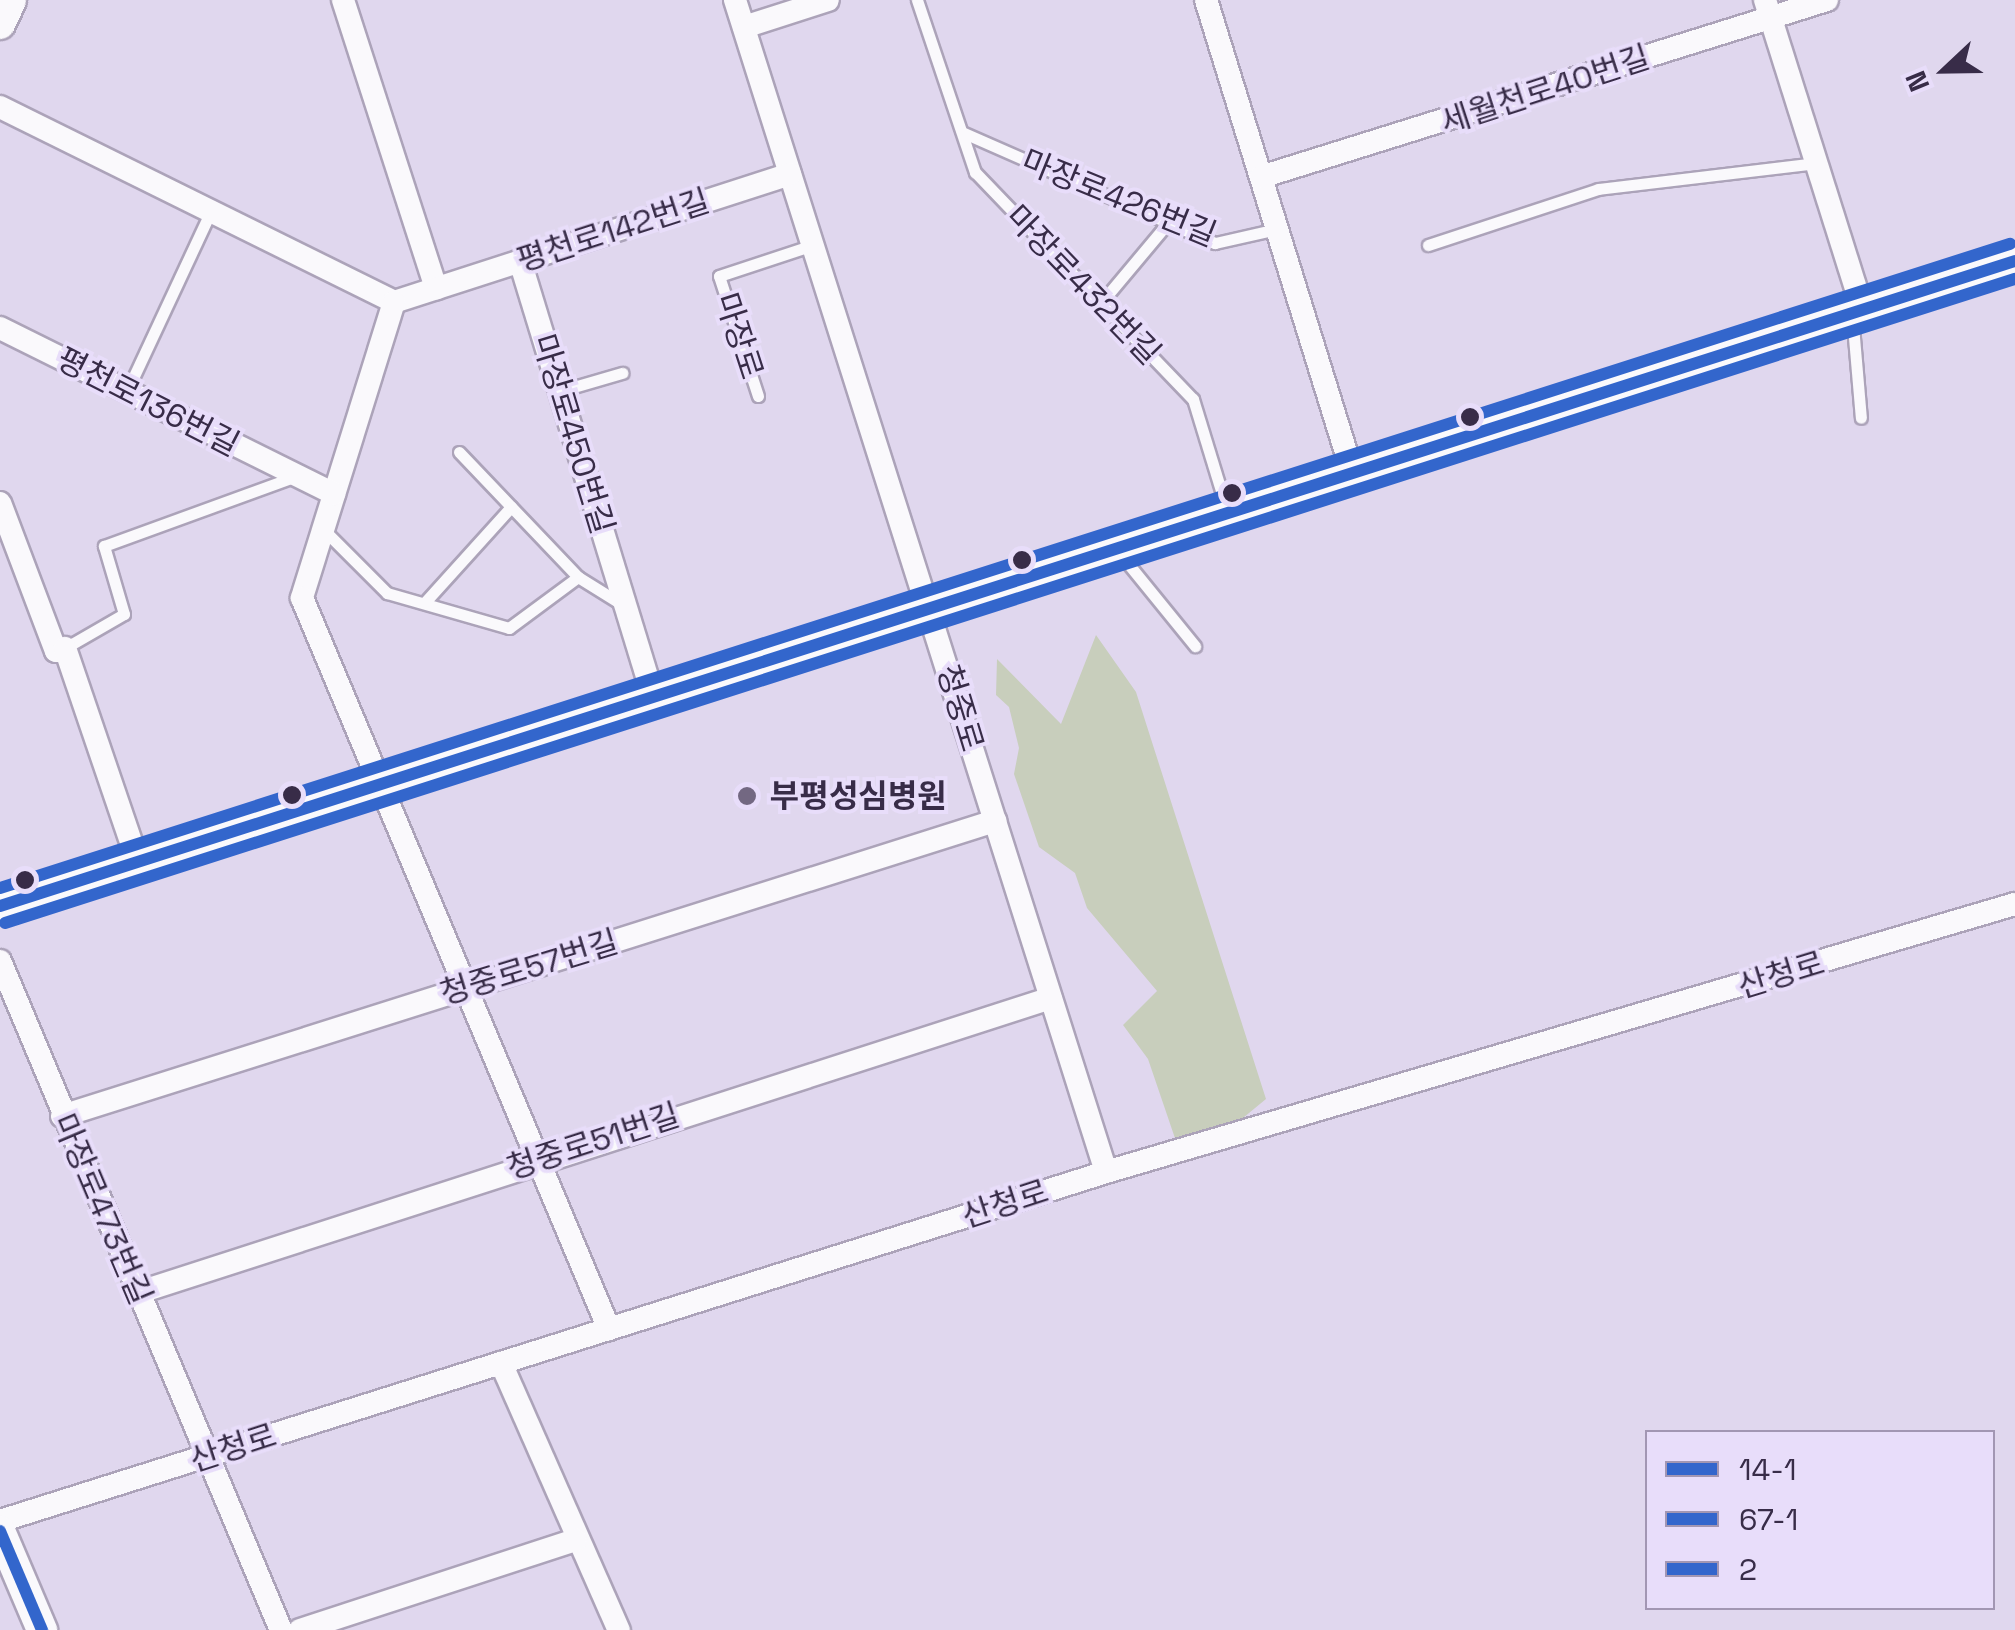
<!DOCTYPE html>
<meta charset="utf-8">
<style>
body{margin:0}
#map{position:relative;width:2015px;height:1630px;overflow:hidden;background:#e0d7ee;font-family:"Space Grotesk","Noto Sans KR",sans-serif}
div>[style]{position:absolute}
.green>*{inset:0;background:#c8cebc}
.roads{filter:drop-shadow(2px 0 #aca3b9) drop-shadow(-2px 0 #aca3b9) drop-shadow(0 2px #aca3b9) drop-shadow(0 -2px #aca3b9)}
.lane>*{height:11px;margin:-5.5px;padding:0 5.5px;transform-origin:5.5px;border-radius:5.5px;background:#faf9fc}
.street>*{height:22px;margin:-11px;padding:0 11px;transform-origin:11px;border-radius:11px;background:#faf9fc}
.secondary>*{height:30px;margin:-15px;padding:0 15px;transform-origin:15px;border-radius:15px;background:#faf9fc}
.bus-1>*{height:12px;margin:-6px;padding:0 6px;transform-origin:6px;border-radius:6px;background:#36c}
.bus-2>*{height:12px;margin:-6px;padding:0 6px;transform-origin:6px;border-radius:6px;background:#36c}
.bus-3>*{height:12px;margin:-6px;padding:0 6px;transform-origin:6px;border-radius:6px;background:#36c}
.dots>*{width:28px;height:28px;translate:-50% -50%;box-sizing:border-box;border:5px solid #e8ddfa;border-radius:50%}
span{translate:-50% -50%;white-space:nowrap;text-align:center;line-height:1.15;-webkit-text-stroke:8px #e8ddfa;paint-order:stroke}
.street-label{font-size:32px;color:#382c48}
.poi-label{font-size:32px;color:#382c48;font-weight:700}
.left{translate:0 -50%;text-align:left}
.legend{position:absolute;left:1645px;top:1430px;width:350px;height:180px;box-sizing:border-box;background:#e8ddfa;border:2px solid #a296b3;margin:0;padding:12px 18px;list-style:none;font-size:30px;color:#382c48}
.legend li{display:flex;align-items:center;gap:20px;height:50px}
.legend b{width:50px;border:2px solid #a296b3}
.north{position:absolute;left:1895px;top:20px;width:100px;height:100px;-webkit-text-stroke:8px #e8ddfa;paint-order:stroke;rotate:248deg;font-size:28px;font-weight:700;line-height:40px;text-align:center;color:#382c48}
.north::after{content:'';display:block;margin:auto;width:35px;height:45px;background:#382c48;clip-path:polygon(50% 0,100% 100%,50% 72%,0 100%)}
</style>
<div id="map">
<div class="green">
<i style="clip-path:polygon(1096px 635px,1136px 692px,1266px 1099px,1215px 1141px,1179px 1150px,1148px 1059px,1123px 1025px,1157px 991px,1087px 908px,1075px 873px,1039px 847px,1014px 774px,1019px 748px,1009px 707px,996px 695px,997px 659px,1061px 724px)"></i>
</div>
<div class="roads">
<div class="lane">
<i style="left:917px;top:0;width:182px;rotate:71.4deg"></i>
<i style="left:975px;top:172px;width:315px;rotate:46.2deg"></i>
<i style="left:1193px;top:399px;width:116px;rotate:73deg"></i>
<i style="left:964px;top:133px;width:274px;rotate:23.7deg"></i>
<i style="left:1215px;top:243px;width:64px;rotate:-12.7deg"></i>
<i style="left:1428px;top:245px;width:179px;rotate:-18.2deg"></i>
<i style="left:1598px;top:189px;width:221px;rotate:-6.8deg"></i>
<i style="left:1100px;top:304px;width:103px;rotate:-50.1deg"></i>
<i style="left:1852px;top:314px;width:104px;rotate:85.1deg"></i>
<i style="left:127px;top:391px;width:199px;rotate:-65deg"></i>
<i style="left:560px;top:391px;width:65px;rotate:-16.2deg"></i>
<i style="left:758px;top:396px;width:126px;rotate:-108deg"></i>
<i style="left:719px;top:276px;width:99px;rotate:-18.3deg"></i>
<i style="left:459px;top:452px;width:173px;rotate:46.4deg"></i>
<i style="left:578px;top:577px;width:53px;rotate:31.9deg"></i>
<i style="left:323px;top:529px;width:91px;rotate:45deg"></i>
<i style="left:387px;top:593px;width:127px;rotate:16deg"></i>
<i style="left:509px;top:628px;width:86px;rotate:-36.5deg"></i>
<i style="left:1117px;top:550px;width:124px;rotate:50.9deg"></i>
<i style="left:426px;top:601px;width:127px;rotate:-47.9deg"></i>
<i style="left:65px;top:648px;width:68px;rotate:-30deg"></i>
<i style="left:124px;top:614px;width:71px;rotate:-106.4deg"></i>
<i style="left:104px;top:546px;width:204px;rotate:-20deg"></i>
</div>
<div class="street">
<i style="left:343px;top:0;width:303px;rotate:72.1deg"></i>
<i style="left:735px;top:0;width:1229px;rotate:72.43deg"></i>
<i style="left:1206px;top:0;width:496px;rotate:72.8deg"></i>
<i style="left:1765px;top:0;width:325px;rotate:72.5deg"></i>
<i style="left:744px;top:27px;width:88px;rotate:-17.8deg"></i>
<i style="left:0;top:107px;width:440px;rotate:26.3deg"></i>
<i style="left:394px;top:302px;width:416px;rotate:-17.9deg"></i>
<i style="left:1261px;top:177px;width:593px;rotate:-17.37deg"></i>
<i style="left:520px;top:261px;width:457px;rotate:73deg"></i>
<i style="left:394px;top:302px;width:310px;rotate:107.3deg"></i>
<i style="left:302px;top:598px;width:793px;rotate:67.22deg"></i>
<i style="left:0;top:328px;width:373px;rotate:26.4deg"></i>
<i style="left:0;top:503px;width:158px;rotate:69.3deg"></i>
<i style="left:56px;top:651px;width:9px;rotate:-18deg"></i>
<i style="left:65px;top:648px;width:226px;rotate:71.2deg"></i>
<i style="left:0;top:961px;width:726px;rotate:67.22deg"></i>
<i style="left:62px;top:1116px;width:979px;rotate:-17.55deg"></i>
<i style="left:137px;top:1293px;width:960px;rotate:-17.89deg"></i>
<i style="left:501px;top:1363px;width:292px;rotate:66.2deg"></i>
<i style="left:0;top:1521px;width:1160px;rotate:-17.51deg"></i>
<i style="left:1106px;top:1172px;width:948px;rotate:-16.43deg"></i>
<i style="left:300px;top:1630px;width:290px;rotate:-18.1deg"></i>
</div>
<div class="secondary">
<i style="left:0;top:24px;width:26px;rotate:-65deg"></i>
<i style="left:0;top:906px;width:2116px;rotate:-17.75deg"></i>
<i style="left:0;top:1531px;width:108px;rotate:67deg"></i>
</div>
</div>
<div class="bus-1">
<i style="left:0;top:906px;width:2116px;rotate:-17.75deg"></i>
<i style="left:0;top:1531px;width:108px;rotate:67deg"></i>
</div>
<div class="bus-2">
<i style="left:5px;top:923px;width:2111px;rotate:-17.77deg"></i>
</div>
<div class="bus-3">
<i style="left:0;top:888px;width:2111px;rotate:-17.77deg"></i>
</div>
<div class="dots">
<i style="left:1470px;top:417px;background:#382c48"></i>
<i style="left:1232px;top:493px;background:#382c48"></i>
<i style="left:1022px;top:560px;background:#382c48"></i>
<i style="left:292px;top:795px;background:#382c48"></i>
<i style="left:747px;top:796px;background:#736882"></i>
<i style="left:25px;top:880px;background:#382c48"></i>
</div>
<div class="street-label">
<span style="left:1545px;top:90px;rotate:-18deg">세월천로40번길</span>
<span style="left:1119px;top:198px;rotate:22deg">마장로426번길</span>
<span style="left:613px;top:231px;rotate:-18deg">평천로142번길</span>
<span style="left:1083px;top:285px;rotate:46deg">마장로432번길</span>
<span style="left:739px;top:336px;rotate:72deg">마장로</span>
<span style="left:148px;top:402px;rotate:27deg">평천로136번길</span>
<span style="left:573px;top:434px;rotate:73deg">마장로450번길</span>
<span style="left:960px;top:708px;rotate:73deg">청중로</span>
<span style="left:529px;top:968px;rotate:-17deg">청중로57번길</span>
<span style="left:1781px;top:975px;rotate:-17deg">산청로</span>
<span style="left:593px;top:1142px;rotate:-18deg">청중로51번길</span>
<span style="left:1005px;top:1204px;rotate:-18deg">산청로</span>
<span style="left:102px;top:1209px;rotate:67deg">마장로473번길</span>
<span style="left:233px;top:1448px;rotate:-18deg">산청로</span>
</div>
<div class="poi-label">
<span class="left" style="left:770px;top:796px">부평성심병원</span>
</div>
<ul class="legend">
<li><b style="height:12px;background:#36c"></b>14-1</li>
<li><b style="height:12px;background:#36c"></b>67-1</li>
<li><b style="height:12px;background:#36c"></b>2</li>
</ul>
<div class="north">N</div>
</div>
